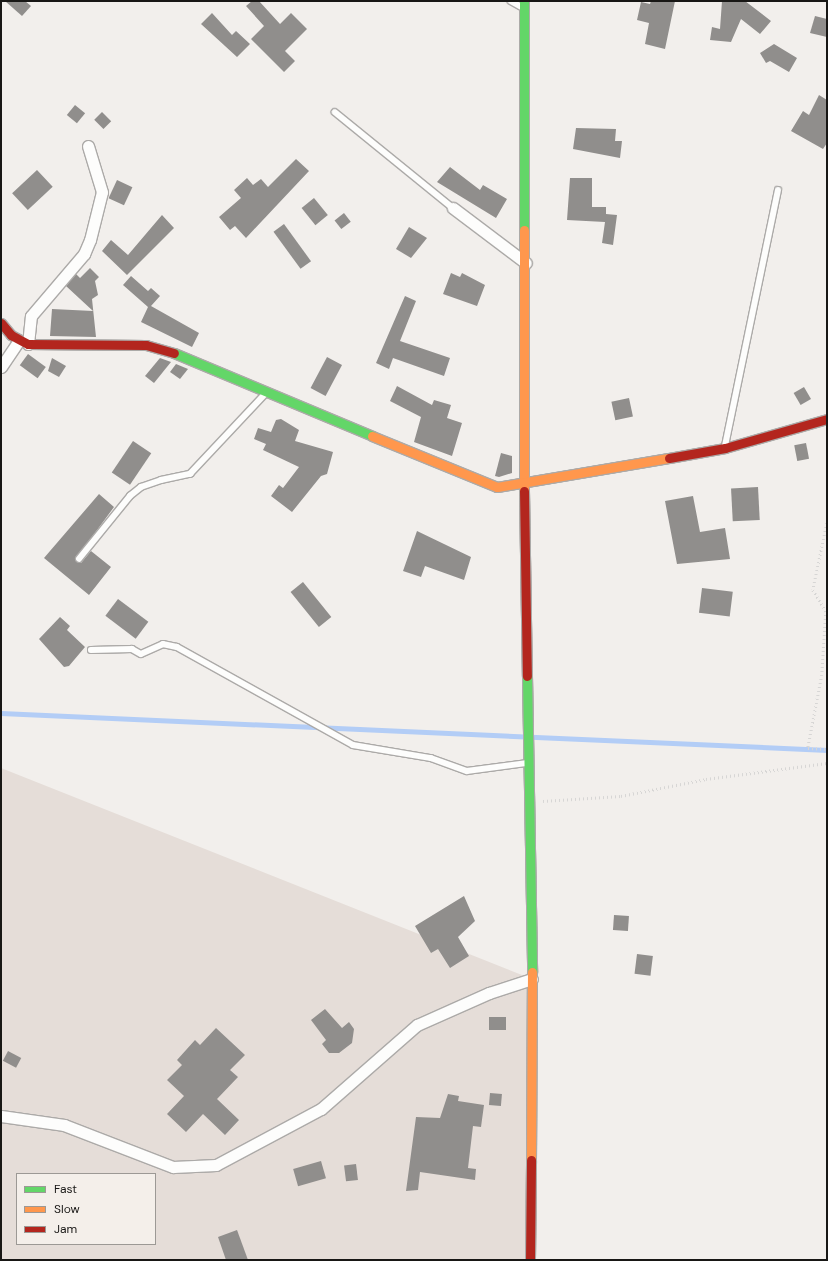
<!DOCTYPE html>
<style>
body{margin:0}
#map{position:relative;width:828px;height:1261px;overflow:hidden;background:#f2efec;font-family:"DM Sans",sans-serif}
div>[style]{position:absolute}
.built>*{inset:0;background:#e5ddd8}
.stream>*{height:4.5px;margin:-2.25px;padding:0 2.25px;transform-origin:2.25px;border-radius:2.25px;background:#b3cdf6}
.building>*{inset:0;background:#908e8c;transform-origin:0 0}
.path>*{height:2.5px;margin-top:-1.25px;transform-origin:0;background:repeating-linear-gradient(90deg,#d7d6d5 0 1px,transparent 0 4px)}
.roads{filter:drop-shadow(1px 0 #acaaa8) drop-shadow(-1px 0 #acaaa8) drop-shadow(0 1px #acaaa8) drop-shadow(0 -1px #acaaa8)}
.lane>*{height:5.5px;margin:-2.75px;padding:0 2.75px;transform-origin:2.75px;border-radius:2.75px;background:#fdfdfc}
.street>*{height:11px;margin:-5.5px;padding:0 5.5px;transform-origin:5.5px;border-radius:5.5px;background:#fdfdfc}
.fast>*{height:9px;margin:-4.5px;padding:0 4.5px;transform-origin:4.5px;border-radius:4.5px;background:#63d668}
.slow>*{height:9px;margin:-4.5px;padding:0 4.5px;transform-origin:4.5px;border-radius:4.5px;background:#ff974d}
.jam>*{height:9px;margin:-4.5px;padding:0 4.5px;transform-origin:4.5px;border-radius:4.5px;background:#b3261e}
span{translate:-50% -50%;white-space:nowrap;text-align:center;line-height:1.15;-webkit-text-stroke:4px #f4efea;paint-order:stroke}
.frame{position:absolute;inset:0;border:2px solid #181715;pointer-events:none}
.legend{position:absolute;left:16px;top:1173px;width:140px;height:72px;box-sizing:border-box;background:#f4efea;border:1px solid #9c9995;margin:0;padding:5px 7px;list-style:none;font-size:12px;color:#181715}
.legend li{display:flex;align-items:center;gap:8px;height:20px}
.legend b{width:20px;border:1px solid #9c9995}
</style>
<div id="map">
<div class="built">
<i style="clip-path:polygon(evenodd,1px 768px,532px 979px,533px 1260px,1px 1260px,1px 768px,17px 1174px,155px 1174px,155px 1244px,17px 1244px,17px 1174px)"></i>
</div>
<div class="stream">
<i style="left:1px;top:713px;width:827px;rotate:2.56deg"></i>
</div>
<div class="building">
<i style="clip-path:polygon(5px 1px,25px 1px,31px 6px,22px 16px)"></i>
<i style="clip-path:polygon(252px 1px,259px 1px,280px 24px,291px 13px,307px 29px,285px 51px,295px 61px,284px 72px,251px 39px,264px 26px,246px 6px)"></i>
<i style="clip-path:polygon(651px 1px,675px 1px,665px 49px,645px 44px,649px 23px,637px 20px,641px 2px,650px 4px)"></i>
<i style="clip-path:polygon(722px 1px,745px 1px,771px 21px,760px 34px,741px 19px,731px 42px,710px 40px,712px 27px,720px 29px)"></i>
<i style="clip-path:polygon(212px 13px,232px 35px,236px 31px,250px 44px,237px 57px,201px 24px)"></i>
<i style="clip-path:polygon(815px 16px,827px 19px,827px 37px,810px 33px)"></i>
<i style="clip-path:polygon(774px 44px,797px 58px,789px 72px,770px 61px,766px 63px,760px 53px)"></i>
<i style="clip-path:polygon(819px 95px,827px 100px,827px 143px,823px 149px,791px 131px,803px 111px,809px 115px)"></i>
<i style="left:75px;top:105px;width:13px;height:13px;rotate:39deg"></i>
<i style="left:102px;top:112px;width:13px;height:11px;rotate:45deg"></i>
<i style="clip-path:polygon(576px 128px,616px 129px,615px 141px,622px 141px,620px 158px,573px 149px)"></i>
<i style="clip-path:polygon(296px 159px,309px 171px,246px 238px,235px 226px,230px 230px,219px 217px,241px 198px,234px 190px,247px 178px,253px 185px,261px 179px,268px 187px)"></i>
<i style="clip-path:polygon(450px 167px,480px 190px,483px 185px,507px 199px,496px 218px,437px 182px)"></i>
<i style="left:37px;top:170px;width:23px;height:34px;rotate:47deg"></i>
<i style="clip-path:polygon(570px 178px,592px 178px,592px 207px,606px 207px,606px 214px,617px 215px,613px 245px,602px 243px,605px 222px,567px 220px)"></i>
<i style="left:117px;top:180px;width:17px;height:20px;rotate:25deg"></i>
<i style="left:314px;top:198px;width:22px;height:16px;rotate:51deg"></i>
<i style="left:344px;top:213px;width:11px;height:12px;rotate:52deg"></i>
<i style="clip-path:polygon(162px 215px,174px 228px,127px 275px,102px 251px,111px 240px,128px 255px)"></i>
<i style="left:284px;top:224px;width:46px;height:13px;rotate:54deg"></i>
<i style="clip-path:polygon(409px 227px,427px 238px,411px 258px,396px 249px)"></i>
<i style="clip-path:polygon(90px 268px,99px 277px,95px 281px,98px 295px,92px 299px,96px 337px,50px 336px,52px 309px,93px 311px,66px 286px,76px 274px,80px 278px)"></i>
<i style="clip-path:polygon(451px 273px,460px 277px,462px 273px,485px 285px,477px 306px,443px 294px)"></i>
<i style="clip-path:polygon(131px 276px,148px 291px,151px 288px,160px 296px,151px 306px,199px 333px,192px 347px,141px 322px,148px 307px,123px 285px)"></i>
<i style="clip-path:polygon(405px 296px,416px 301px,400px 341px,450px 358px,444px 376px,393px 358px,389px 369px,376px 363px)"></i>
<i style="left:28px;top:354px;width:22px;height:14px;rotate:36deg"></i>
<i style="left:327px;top:357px;width:17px;height:35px;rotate:28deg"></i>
<i style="clip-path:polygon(52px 358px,66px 366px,59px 377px,48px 371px)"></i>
<i style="clip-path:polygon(160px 358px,171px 362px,154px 383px,145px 376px)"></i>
<i style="clip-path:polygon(176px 364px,188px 369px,180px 379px,170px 372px)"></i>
<i style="clip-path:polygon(397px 386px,432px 405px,434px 400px,451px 405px,447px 418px,462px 423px,452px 456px,414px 442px,421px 417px,390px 401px)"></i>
<i style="left:804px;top:387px;width:14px;height:12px;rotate:60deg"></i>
<i style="left:629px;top:398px;width:19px;height:18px;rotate:78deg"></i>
<i style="clip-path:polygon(281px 419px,299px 430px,295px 441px,333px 452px,327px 474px,321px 476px,292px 512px,271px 496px,279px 485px,283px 488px,299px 467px,263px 450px,266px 444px,254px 439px,258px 428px,271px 432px,276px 420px)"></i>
<i style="left:133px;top:441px;width:22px;height:38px;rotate:34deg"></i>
<i style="left:806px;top:443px;width:16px;height:12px;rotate:79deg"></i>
<i style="clip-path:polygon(501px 453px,512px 456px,512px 473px,499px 477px,495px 476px)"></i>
<i style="left:758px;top:487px;width:33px;height:27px;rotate:87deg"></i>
<i style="clip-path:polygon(99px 494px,114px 507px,75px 560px,81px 563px,91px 551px,111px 567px,89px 595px,44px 558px)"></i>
<i style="clip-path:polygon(693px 496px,700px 532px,725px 528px,730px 559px,677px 564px,665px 501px)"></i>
<i style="clip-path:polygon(417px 531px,471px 557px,464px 580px,425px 566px,421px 577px,403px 571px)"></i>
<i style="left:303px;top:582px;width:45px;height:16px;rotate:51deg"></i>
<i style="left:702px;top:588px;width:31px;height:25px;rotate:7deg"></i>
<i style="left:118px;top:599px;width:38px;height:21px;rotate:37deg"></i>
<i style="clip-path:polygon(60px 617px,70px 626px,67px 630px,85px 647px,69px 666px,64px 667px,39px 639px)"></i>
<i style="clip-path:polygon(464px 896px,475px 921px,458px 937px,469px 956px,450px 968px,438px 949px,431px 953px,415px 926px)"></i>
<i style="left:614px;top:915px;width:15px;height:15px;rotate:4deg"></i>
<i style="left:637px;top:954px;width:16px;height:20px;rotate:7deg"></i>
<i style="clip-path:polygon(325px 1009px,342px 1028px,349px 1022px,354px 1029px,352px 1043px,339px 1053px,329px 1053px,322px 1044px,326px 1040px,311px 1020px)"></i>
<i style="left:489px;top:1017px;width:17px;height:13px"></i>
<i style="clip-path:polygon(216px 1028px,245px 1055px,230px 1070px,238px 1077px,217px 1099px,239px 1120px,225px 1135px,203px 1114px,186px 1132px,167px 1114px,184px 1096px,167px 1080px,182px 1065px,177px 1060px,195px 1040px,200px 1045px)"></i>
<i style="left:8px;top:1051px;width:15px;height:11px;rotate:28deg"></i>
<i style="left:490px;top:1093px;width:12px;height:12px;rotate:5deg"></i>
<i style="clip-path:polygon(448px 1094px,459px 1096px,458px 1101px,484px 1105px,481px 1127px,473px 1126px,468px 1168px,476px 1169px,475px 1180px,420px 1172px,418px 1190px,406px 1191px,416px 1117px,440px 1118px)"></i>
<i style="left:321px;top:1161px;width:18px;height:29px;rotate:74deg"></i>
<i style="left:356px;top:1164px;width:16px;height:12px;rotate:83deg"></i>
<i style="clip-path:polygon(237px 1230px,248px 1260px,226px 1260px,218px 1237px)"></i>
</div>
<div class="path">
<i style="left:827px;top:523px;width:68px;rotate:101.8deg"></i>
<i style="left:813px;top:590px;width:25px;rotate:58deg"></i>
<i style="left:826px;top:611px;width:64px;rotate:93.6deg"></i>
<i style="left:822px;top:675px;width:74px;rotate:100.9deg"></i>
<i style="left:808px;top:748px;width:19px;rotate:3deg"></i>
<i style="left:543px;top:801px;width:78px;rotate:-3.7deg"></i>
<i style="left:621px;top:796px;width:87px;rotate:-11.3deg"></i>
<i style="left:706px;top:779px;width:122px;rotate:-7.5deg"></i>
</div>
<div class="roads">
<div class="lane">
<i style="left:511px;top:1px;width:13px;rotate:29deg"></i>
<i style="left:335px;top:112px;width:152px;rotate:39.1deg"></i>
<i style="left:725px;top:446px;width:261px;rotate:-78.3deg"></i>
<i style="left:79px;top:559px;width:81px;rotate:-51deg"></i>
<i style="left:130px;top:496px;width:14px;rotate:-39deg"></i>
<i style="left:141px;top:487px;width:21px;rotate:-19deg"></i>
<i style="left:161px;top:480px;width:30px;rotate:-12deg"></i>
<i style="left:190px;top:474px;width:110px;rotate:-46.8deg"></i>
<i style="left:91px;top:650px;width:41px;rotate:-1.4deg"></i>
<i style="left:132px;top:649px;width:10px;rotate:29deg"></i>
<i style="left:141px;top:654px;width:24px;rotate:-24deg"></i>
<i style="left:163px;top:644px;width:14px;rotate:12deg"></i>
<i style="left:177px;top:647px;width:201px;rotate:29.1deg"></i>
<i style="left:353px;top:745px;width:79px;rotate:9.5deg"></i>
<i style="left:431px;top:758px;width:38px;rotate:20deg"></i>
<i style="left:467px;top:771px;width:61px;rotate:-7.6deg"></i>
</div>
<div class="street">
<i style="left:453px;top:208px;width:91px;rotate:37deg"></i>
<i style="left:28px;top:344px;width:28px;rotate:-84deg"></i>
<i style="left:31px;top:316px;width:82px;rotate:-49.5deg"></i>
<i style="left:84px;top:254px;width:15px;rotate:-67deg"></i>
<i style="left:90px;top:240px;width:49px;rotate:-76deg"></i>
<i style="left:102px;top:192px;width:48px;rotate:-106.9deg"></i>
<i style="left:1px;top:367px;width:32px;rotate:-56deg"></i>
<i style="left:1px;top:1116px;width:64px;rotate:8.1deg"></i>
<i style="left:64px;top:1125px;width:117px;rotate:21.1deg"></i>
<i style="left:173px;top:1167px;width:43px;rotate:-2.7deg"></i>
<i style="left:216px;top:1165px;width:119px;rotate:-28.1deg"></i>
<i style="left:321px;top:1109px;width:128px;rotate:-41.2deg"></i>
<i style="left:417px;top:1025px;width:79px;rotate:-24deg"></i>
<i style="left:489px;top:993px;width:45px;rotate:-18deg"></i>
</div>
<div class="fast">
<i style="left:524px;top:1px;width:229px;rotate:90deg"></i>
<i style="left:174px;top:353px;width:215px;rotate:22.7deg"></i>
<i style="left:527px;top:676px;width:296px;rotate:89deg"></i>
</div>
<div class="slow">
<i style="left:524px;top:230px;width:261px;rotate:90deg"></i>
<i style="left:372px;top:436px;width:135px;rotate:22.2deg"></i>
<i style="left:497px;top:487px;width:174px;rotate:-9.6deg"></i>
<i style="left:531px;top:1160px;width:188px;rotate:-89.7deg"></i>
</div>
<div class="jam">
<i style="left:1px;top:323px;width:16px;rotate:50deg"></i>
<i style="left:11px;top:335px;width:19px;rotate:28deg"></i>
<i style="left:28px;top:344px;width:118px;rotate:0.5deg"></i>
<i style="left:146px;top:345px;width:29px;rotate:16deg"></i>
<i style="left:669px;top:458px;width:57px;rotate:-10.1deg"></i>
<i style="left:725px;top:448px;width:106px;rotate:-15.9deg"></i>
<i style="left:524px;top:491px;width:185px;rotate:89.1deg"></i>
<i style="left:530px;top:1260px;width:100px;rotate:-89.4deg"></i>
</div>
</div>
<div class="frame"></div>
<ul class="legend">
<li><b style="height:5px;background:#63d668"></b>Fast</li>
<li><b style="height:5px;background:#ff974d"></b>Slow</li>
<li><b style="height:5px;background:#b3261e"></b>Jam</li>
</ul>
</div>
